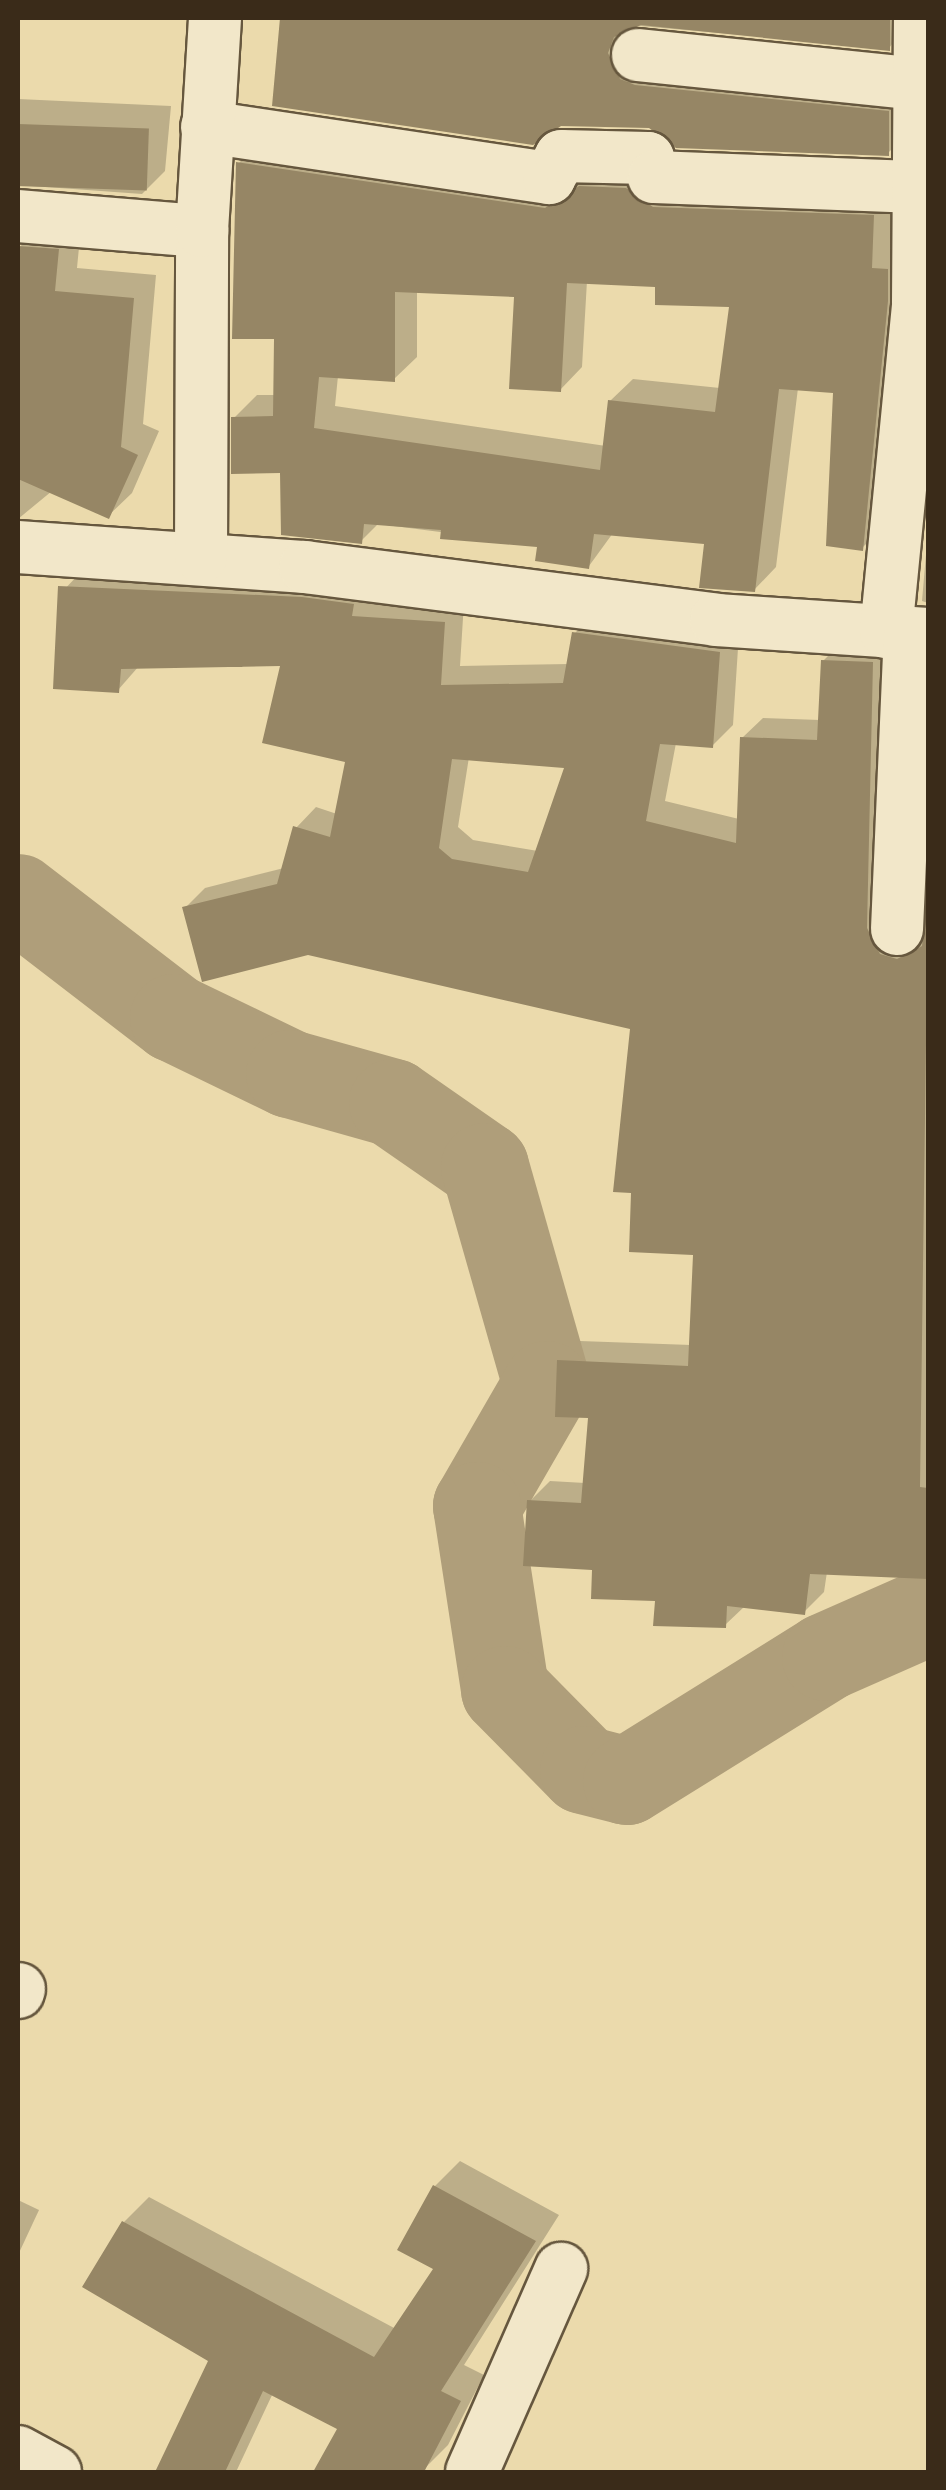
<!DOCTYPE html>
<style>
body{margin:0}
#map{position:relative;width:946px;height:2490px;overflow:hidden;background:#ebdaac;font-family:"IM FELL Great Primer",serif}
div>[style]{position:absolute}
.shadow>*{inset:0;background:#0003}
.river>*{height:88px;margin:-44px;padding:0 44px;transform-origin:44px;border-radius:44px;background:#af9e7a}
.building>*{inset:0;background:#968665;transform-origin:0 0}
.roads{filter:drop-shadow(2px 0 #66573e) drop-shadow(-2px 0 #66573e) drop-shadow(0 2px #66573e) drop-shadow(0 -2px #66573e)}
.minor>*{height:52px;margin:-26px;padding:0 26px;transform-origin:26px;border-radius:26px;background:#f2e7c9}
span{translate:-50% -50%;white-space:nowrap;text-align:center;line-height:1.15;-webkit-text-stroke:8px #f2e7c9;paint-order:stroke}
.frame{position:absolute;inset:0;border:20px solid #3a2b19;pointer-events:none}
</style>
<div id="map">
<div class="shadow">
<i style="clip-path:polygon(302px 18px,913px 18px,889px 48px,630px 25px,634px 45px,912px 88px,911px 130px,888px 153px,281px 39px)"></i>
<i style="clip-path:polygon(18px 99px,171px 106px,165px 171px,142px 194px,18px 185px)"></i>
<i style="clip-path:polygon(evenodd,261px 140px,910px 194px,885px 525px,862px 548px,835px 391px,798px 388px,776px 567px,754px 590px,707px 542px,613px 533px,589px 566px,540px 545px,378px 524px,361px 541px,234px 418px,257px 395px,276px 395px,277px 337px,239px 163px,261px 140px,587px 281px,658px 284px,732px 305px,720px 388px,633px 379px,610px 401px,606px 446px,335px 406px,338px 376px,394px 379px,417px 357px,417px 291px,516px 295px,560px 390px,582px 367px,587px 281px)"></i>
<i style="clip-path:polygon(41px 224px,81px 227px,77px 268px,156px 275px,143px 424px,159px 431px,132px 493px,108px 516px,52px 491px,18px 519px,18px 421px,31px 395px,18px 394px,18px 249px)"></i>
<i style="clip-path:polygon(928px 531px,928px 603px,922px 601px)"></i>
<i style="clip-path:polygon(evenodd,80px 573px,464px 602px,460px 666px,569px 664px,575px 633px,595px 613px,739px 633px,733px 725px,712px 746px,676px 743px,665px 801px,739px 819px,742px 738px,763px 718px,820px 720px,823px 661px,843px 641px,892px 643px,919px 940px,928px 934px,928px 1576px,827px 1572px,824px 1592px,804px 1612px,745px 1606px,725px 1625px,594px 1567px,530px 1501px,550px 1481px,585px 1483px,590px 1416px,560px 1361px,580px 1341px,691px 1345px,696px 1253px,632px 1027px,308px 953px,185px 908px,205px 888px,284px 868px,296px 828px,316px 807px,337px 814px,348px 760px,283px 664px,139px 666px,118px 690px,60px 594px,80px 573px,469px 757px,567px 765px,538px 851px,473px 840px,458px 827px,469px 757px)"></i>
<i style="clip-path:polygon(460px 2161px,559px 2215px,464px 2365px,484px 2375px,448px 2445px,423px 2470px,316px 2472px,340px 2428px,273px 2393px,236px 2472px,158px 2472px,212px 2360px,124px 2222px,149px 2197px,396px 2329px,437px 2269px,435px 2186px)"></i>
<i style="clip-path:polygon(18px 2200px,39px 2210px,18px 2255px)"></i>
</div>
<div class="river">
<i style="left:18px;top:898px;width:197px;rotate:37.6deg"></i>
<i style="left:174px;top:1018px;width:129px;rotate:25.8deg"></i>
<i style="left:290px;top:1074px;width:107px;rotate:15.7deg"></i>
<i style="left:393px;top:1103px;width:112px;rotate:34.8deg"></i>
<i style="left:485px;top:1167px;width:227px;rotate:74.1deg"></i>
<i style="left:547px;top:1385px;width:140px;rotate:120deg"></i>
<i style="left:477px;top:1506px;width:186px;rotate:81.3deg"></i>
<i style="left:505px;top:1690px;width:112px;rotate:45.4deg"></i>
<i style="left:584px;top:1770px;width:44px;rotate:14.3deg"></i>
<i style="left:627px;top:1781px;width:234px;rotate:-31.9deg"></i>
<i style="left:826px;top:1657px;width:111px;rotate:-23.8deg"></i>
</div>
<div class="building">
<i style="clip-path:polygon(280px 18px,890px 18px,890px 51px,641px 25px,614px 37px,608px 53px,620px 79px,635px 85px,889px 111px,889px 156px,676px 148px,649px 128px,561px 126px,533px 145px,272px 106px)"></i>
<i style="left:18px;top:124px;width:131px;height:62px;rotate:2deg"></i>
<i style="clip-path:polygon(evenodd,236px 162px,545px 208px,579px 186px,626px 188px,653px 207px,874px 215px,872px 268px,888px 269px,888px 301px,863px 551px,826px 546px,833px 393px,779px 389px,755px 592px,699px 588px,704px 544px,594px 534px,589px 569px,535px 561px,537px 547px,440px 539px,441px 530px,364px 524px,362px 544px,281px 535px,280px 473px,231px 474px,231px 417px,273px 416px,274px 339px,232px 339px,236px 162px,567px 283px,655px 287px,655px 305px,729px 307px,715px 412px,608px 400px,600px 470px,314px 428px,319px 377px,395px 382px,395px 292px,514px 297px,509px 389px,561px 392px,567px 283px)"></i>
<i style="clip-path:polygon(18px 246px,59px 249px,55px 291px,134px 298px,121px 447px,138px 455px,109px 519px,18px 479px)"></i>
<i style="clip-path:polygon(evenodd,58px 586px,302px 597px,354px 604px,352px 616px,445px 622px,441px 685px,563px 683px,572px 632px,720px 652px,713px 748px,660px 744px,646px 821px,736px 843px,740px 737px,817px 740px,821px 660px,873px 662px,867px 928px,880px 954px,897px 959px,922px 946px,928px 896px,920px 1487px,928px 1488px,928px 1579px,810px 1574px,805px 1615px,727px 1606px,726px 1628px,653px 1626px,655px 1601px,591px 1599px,592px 1570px,523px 1566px,527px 1500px,581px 1503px,588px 1418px,555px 1417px,557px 1360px,688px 1366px,693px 1255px,629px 1252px,631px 1193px,613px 1192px,630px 1029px,308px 955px,202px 982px,182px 907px,277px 884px,293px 826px,330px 837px,345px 762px,262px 743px,280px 666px,121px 669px,119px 693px,53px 689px,58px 586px,452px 759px,564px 768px,528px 872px,452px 859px,439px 848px,452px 759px)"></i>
<i style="clip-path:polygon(433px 2185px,536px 2241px,441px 2391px,461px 2401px,424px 2472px,313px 2472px,337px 2429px,263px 2391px,225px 2472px,155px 2472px,208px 2361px,82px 2287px,122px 2221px,374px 2357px,433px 2269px,397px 2250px)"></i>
</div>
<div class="roads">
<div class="minor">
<i style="left:638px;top:55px;width:284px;rotate:5.9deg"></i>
<i style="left:207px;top:127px;width:346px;rotate:8.5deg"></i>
<i style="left:549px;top:178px;width:25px;rotate:-61deg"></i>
<i style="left:561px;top:156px;width:87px;rotate:1.3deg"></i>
<i style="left:648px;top:158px;width:20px;rotate:72deg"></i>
<i style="left:654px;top:177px;width:264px;rotate:2.2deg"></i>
<i style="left:18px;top:216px;width:185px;rotate:4.7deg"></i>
<i style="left:18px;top:547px;width:288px;rotate:4deg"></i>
<i style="left:305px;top:567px;width:414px;rotate:7.3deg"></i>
<i style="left:716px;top:620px;width:212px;rotate:3.8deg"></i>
<i style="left:201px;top:557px;width:326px;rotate:-89.8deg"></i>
<i style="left:202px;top:231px;width:213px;rotate:-86.5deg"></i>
<i style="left:886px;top:632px;width:331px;rotate:-84.4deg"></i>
<i style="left:918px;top:303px;width:285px;rotate:-89.6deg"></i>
<i style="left:897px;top:929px;width:294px;rotate:-87.5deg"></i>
<i style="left:18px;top:1992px;width:3px;rotate:-72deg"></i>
<i style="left:18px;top:2452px;width:42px;rotate:28.4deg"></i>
<i style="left:472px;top:2472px;width:222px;rotate:-66.3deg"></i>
</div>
</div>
<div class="frame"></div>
</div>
